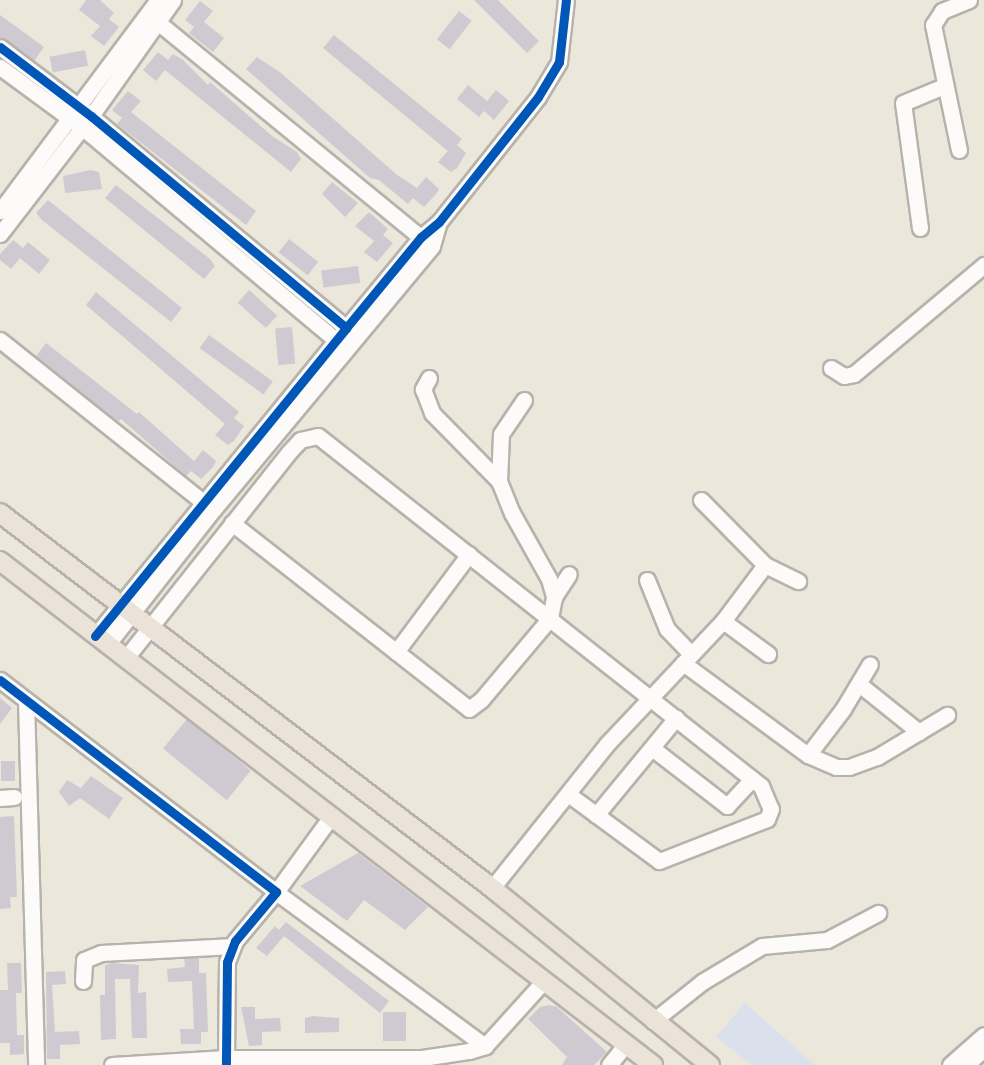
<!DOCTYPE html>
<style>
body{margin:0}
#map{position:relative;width:984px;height:1065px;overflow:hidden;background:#ece7db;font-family:"Patrick Hand",sans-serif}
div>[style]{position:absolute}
.built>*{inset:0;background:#dae0ec}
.building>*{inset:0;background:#cfcad1;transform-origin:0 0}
.roads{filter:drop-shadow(2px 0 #b6b3ac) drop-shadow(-2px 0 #b6b3ac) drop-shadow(0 2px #b6b3ac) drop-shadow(0 -2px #b6b3ac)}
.minor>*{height:15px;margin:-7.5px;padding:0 7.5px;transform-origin:7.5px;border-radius:7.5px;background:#fcfbfa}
.major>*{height:18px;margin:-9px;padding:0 9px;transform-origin:9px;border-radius:9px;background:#ebe3d8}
.cycleway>*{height:9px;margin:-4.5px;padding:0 4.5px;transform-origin:4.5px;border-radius:4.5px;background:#0057b8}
span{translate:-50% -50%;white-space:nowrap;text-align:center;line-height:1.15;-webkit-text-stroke:4.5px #f7f3e8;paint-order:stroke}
</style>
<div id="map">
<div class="built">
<i style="clip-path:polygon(745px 1003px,815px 1065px,752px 1065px,716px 1037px)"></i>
</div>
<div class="building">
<i style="clip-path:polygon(86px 0,100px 0,114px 13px,109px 19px,119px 27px,104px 46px,91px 36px,100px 26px,79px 10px)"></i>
<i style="clip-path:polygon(474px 0,498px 0,539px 41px,527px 53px)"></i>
<i style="clip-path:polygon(200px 1px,213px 11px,204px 22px,224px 38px,213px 52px,189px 33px,194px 27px,185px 20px)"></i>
<i style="left:459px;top:11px;width:16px;height:36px;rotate:38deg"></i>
<i style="clip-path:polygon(0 15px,44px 47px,34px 61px,0 37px)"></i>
<i style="clip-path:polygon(334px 35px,462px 139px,457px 145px,466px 153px,457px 168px,451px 172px,438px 162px,448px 151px,323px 48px)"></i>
<i style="left:85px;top:50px;width:16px;height:36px;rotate:79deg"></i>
<i style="clip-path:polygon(158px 52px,168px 60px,173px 54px,183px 60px,208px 85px,210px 82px,272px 136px,297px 152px,301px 159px,291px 172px,165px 70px,156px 81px,143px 70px)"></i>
<i style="clip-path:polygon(257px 57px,281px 73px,396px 174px,417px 188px,426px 177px,439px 189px,436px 194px,424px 207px,413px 198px,408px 204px,379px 180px,370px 178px,246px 69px)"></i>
<i style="clip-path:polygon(468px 85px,487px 101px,496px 90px,509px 101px,494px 120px,484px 111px,479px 117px,457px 99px)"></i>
<i style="clip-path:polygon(128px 91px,141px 101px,131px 112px,256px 211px,246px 225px,117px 124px,122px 118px,112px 110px)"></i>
<i style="clip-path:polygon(91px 170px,99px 172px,102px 189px,65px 193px,63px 176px)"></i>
<i style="clip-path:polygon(332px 182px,358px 203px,345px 217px,322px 194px)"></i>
<i style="clip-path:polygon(116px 185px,210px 259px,215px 266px,204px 279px,105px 198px)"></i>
<i style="clip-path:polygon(48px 200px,182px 308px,171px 322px,42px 220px,36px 213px)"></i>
<i style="clip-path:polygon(369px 212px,388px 229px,383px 235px,393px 243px,377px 262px,364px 252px,374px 241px,355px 226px)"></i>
<i style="left:289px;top:239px;width:37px;height:17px;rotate:38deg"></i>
<i style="clip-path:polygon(13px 240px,23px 248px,28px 242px,50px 260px,39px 274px,20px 258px,11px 269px,0 260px,0 254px)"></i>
<i style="left:358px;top:266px;width:17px;height:37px;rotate:83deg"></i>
<i style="left:249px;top:290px;width:38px;height:17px;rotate:42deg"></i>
<i style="clip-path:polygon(96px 292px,239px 412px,234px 418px,244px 426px,234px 441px,228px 445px,215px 435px,225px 424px,86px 305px)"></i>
<i style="left:292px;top:327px;width:37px;height:17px;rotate:85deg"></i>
<i style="left:209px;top:335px;width:79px;height:16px;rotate:36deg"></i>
<i style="clip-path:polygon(46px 343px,137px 414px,139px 412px,194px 461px,203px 450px,216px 461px,213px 467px,201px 479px,191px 471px,186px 476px,121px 419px,119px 421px,112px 417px,36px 356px)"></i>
<i style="clip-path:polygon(0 698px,12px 708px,0 724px)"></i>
<i style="left:187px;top:719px;width:82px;height:38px;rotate:39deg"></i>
<i style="left:15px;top:761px;width:20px;height:14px;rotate:90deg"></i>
<i style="clip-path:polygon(91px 776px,123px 798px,109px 819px,80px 798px,69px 806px,59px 792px,67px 780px,81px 788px)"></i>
<i style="clip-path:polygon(14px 816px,17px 897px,10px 897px,11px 908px,0 909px,0 817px)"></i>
<i style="clip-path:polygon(358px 853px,428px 907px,405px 930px,364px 900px,347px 921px,300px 886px)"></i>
<i style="clip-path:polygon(286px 922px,389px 1001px,380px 1013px,284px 936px,267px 956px,256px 948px,275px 926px,279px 930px)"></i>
<i style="clip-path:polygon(184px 958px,199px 958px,199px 973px,206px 973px,208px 1032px,201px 1032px,201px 1044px,181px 1044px,180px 1029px,194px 1029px,192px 981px,168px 982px,167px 969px,185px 967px)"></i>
<i style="clip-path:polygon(7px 963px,21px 963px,22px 993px,16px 993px,17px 1035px,24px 1035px,24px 1054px,10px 1055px,10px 1043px,0 1043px,0 990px,8px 990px)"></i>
<i style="clip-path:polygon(113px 963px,139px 965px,138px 993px,146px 992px,147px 1038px,132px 1038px,130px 979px,115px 979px,116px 1039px,101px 1040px,100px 995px,105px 995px,105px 965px)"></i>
<i style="clip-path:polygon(65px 971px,66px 984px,52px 985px,55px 1032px,79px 1031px,80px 1044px,60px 1045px,60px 1059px,47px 1059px,46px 972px)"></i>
<i style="clip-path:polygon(549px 1005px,557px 1007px,607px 1052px,594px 1065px,562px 1065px,567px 1057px,528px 1019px,540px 1007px)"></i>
<i style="clip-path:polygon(241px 1007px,255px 1007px,255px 1019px,280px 1018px,281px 1031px,262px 1032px,262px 1045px,249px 1046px)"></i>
<i style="left:383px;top:1012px;width:23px;height:29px"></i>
<i style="clip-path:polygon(313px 1016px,339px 1018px,339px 1032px,305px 1033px,305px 1018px)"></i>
</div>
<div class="roads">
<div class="minor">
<i style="left:149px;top:15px;width:360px;rotate:39.3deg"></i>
<i style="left:0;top:47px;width:114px;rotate:37.2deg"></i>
<i style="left:91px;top:116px;width:332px;rotate:39.7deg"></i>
<i style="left:0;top:67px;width:103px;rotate:36.3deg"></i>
<i style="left:83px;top:128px;width:330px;rotate:40deg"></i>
<i style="left:959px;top:150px;width:128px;rotate:-101.7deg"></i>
<i style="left:933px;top:25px;width:17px;rotate:-57deg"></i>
<i style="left:942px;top:11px;width:29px;rotate:-22deg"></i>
<i style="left:0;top:211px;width:264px;rotate:-53.2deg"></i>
<i style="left:920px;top:228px;width:126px;rotate:-97.7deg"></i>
<i style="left:903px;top:103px;width:44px;rotate:-22.5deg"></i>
<i style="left:0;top:234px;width:149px;rotate:-52.4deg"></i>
<i style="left:91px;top:116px;width:142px;rotate:-54.7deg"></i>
<i style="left:0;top:340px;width:260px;rotate:38.6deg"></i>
<i style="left:831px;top:368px;width:15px;rotate:32deg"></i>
<i style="left:844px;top:376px;width:10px;rotate:-11deg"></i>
<i style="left:854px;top:374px;width:170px;rotate:-40deg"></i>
<i style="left:429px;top:378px;width:13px;rotate:119deg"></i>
<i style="left:423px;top:389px;width:26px;rotate:69deg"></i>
<i style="left:432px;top:413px;width:95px;rotate:45.4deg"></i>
<i style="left:524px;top:400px;width:41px;rotate:124.1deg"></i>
<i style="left:501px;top:434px;width:47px;rotate:92.4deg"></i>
<i style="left:499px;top:481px;width:35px;rotate:68deg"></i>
<i style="left:512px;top:513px;width:76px;rotate:60.7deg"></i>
<i style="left:549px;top:579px;width:19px;rotate:74deg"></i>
<i style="left:701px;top:500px;width:91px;rotate:45.4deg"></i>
<i style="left:765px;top:565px;width:37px;rotate:26deg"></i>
<i style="left:232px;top:523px;width:301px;rotate:38.1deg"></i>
<i style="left:469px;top:709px;width:15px;rotate:-37deg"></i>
<i style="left:481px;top:700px;width:107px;rotate:-49.9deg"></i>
<i style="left:550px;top:618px;width:21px;rotate:-79deg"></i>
<i style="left:554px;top:597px;width:27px;rotate:-57deg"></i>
<i style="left:647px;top:580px;width:53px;rotate:67.8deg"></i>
<i style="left:667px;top:629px;width:35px;rotate:46deg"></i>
<i style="left:723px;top:621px;width:56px;rotate:36.3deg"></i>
<i style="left:95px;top:636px;width:397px;rotate:-50.8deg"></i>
<i style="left:346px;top:328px;width:118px;rotate:-50.5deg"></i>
<i style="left:421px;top:237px;width:23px;rotate:-40deg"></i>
<i style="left:439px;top:222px;width:159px;rotate:-51.6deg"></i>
<i style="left:538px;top:97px;width:41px;rotate:-59deg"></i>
<i style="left:559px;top:62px;width:62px;rotate:-83.6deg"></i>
<i style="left:107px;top:645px;width:172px;rotate:-51.9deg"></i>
<i style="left:213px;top:510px;width:343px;rotate:-50.3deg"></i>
<i style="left:432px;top:246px;width:25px;rotate:-74deg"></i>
<i style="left:396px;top:652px;width:122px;rotate:-53.3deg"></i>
<i style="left:125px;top:659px;width:264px;rotate:-51.6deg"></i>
<i style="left:289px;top:452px;width:16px;rotate:-47deg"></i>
<i style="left:300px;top:440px;width:18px;rotate:-13deg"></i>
<i style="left:318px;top:436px;width:565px;rotate:38.31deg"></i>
<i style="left:761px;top:786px;width:25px;rotate:67deg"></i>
<i style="left:771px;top:809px;width:11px;rotate:112deg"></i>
<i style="left:767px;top:819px;width:116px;rotate:158.7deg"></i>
<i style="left:659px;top:861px;width:113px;rotate:-143.6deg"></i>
<i style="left:683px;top:663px;width:155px;rotate:36.4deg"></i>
<i style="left:808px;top:755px;width:30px;rotate:23deg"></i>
<i style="left:836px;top:767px;width:13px"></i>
<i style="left:849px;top:767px;width:30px;rotate:-20deg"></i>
<i style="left:877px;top:757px;width:82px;rotate:-31deg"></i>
<i style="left:0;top:680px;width:348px;rotate:37.5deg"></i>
<i style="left:276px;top:892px;width:64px;rotate:129.9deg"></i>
<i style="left:235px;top:941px;width:22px;rotate:111deg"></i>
<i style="left:227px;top:962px;width:103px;rotate:90.6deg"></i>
<i style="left:859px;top:684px;width:77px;rotate:38.7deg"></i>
<i style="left:26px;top:701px;width:364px;rotate:88.4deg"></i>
<i style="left:652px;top:748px;width:95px;rotate:37.7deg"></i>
<i style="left:727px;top:806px;width:37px;rotate:-47deg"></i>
<i style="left:808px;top:755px;width:58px;rotate:-52.7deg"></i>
<i style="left:843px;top:709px;width:52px;rotate:-59deg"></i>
<i style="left:0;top:798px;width:14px;rotate:-4deg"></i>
<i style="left:596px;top:815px;width:126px;rotate:-50.5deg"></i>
<i style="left:330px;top:818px;width:92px;rotate:126.1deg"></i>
<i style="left:276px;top:892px;width:260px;rotate:36.4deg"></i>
<i style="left:492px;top:888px;width:184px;rotate:-51.4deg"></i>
<i style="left:607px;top:744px;width:169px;rotate:-46.7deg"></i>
<i style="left:723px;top:621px;width:70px;rotate:-53.1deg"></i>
<i style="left:83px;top:981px;width:21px;rotate:-87deg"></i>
<i style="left:84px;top:960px;width:18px;rotate:-22deg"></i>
<i style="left:101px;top:953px;width:132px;rotate:-3deg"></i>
<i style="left:653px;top:1021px;width:63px;rotate:-38.5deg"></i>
<i style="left:702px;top:982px;width:70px;rotate:-31deg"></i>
<i style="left:762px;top:946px;width:65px;rotate:-5.3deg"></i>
<i style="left:827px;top:940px;width:58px;rotate:-27.9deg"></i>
<i style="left:112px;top:1065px;width:114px;rotate:-3.5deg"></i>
<i style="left:226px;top:1058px;width:196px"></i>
<i style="left:422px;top:1058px;width:48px;rotate:-8.5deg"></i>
<i style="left:469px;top:1051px;width:17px;rotate:-17deg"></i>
<i style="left:485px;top:1046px;width:85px;rotate:-47.9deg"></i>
<i style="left:609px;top:1065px;width:27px;rotate:-51deg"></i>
<i style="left:950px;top:1065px;width:45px;rotate:-41.4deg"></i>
<i style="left:966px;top:1065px;width:24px;rotate:-42deg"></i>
</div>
<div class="major">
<i style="left:0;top:513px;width:619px;rotate:37.31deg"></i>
<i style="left:492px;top:888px;width:281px;rotate:39.1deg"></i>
<i style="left:0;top:561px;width:825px;rotate:37.66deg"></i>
</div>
</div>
<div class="cycleway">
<i style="left:0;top:47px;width:114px;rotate:37.2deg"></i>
<i style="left:91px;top:116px;width:332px;rotate:39.7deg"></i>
<i style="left:95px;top:636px;width:397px;rotate:-50.8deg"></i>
<i style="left:346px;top:328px;width:118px;rotate:-50.5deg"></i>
<i style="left:421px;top:237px;width:23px;rotate:-40deg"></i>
<i style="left:439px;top:222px;width:159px;rotate:-51.6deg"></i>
<i style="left:538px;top:97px;width:41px;rotate:-59deg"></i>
<i style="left:559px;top:62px;width:62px;rotate:-83.6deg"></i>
<i style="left:0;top:680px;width:348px;rotate:37.5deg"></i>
<i style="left:276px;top:892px;width:64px;rotate:129.9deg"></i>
<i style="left:235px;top:941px;width:22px;rotate:111deg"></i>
<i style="left:227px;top:962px;width:103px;rotate:90.6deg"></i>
</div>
</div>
